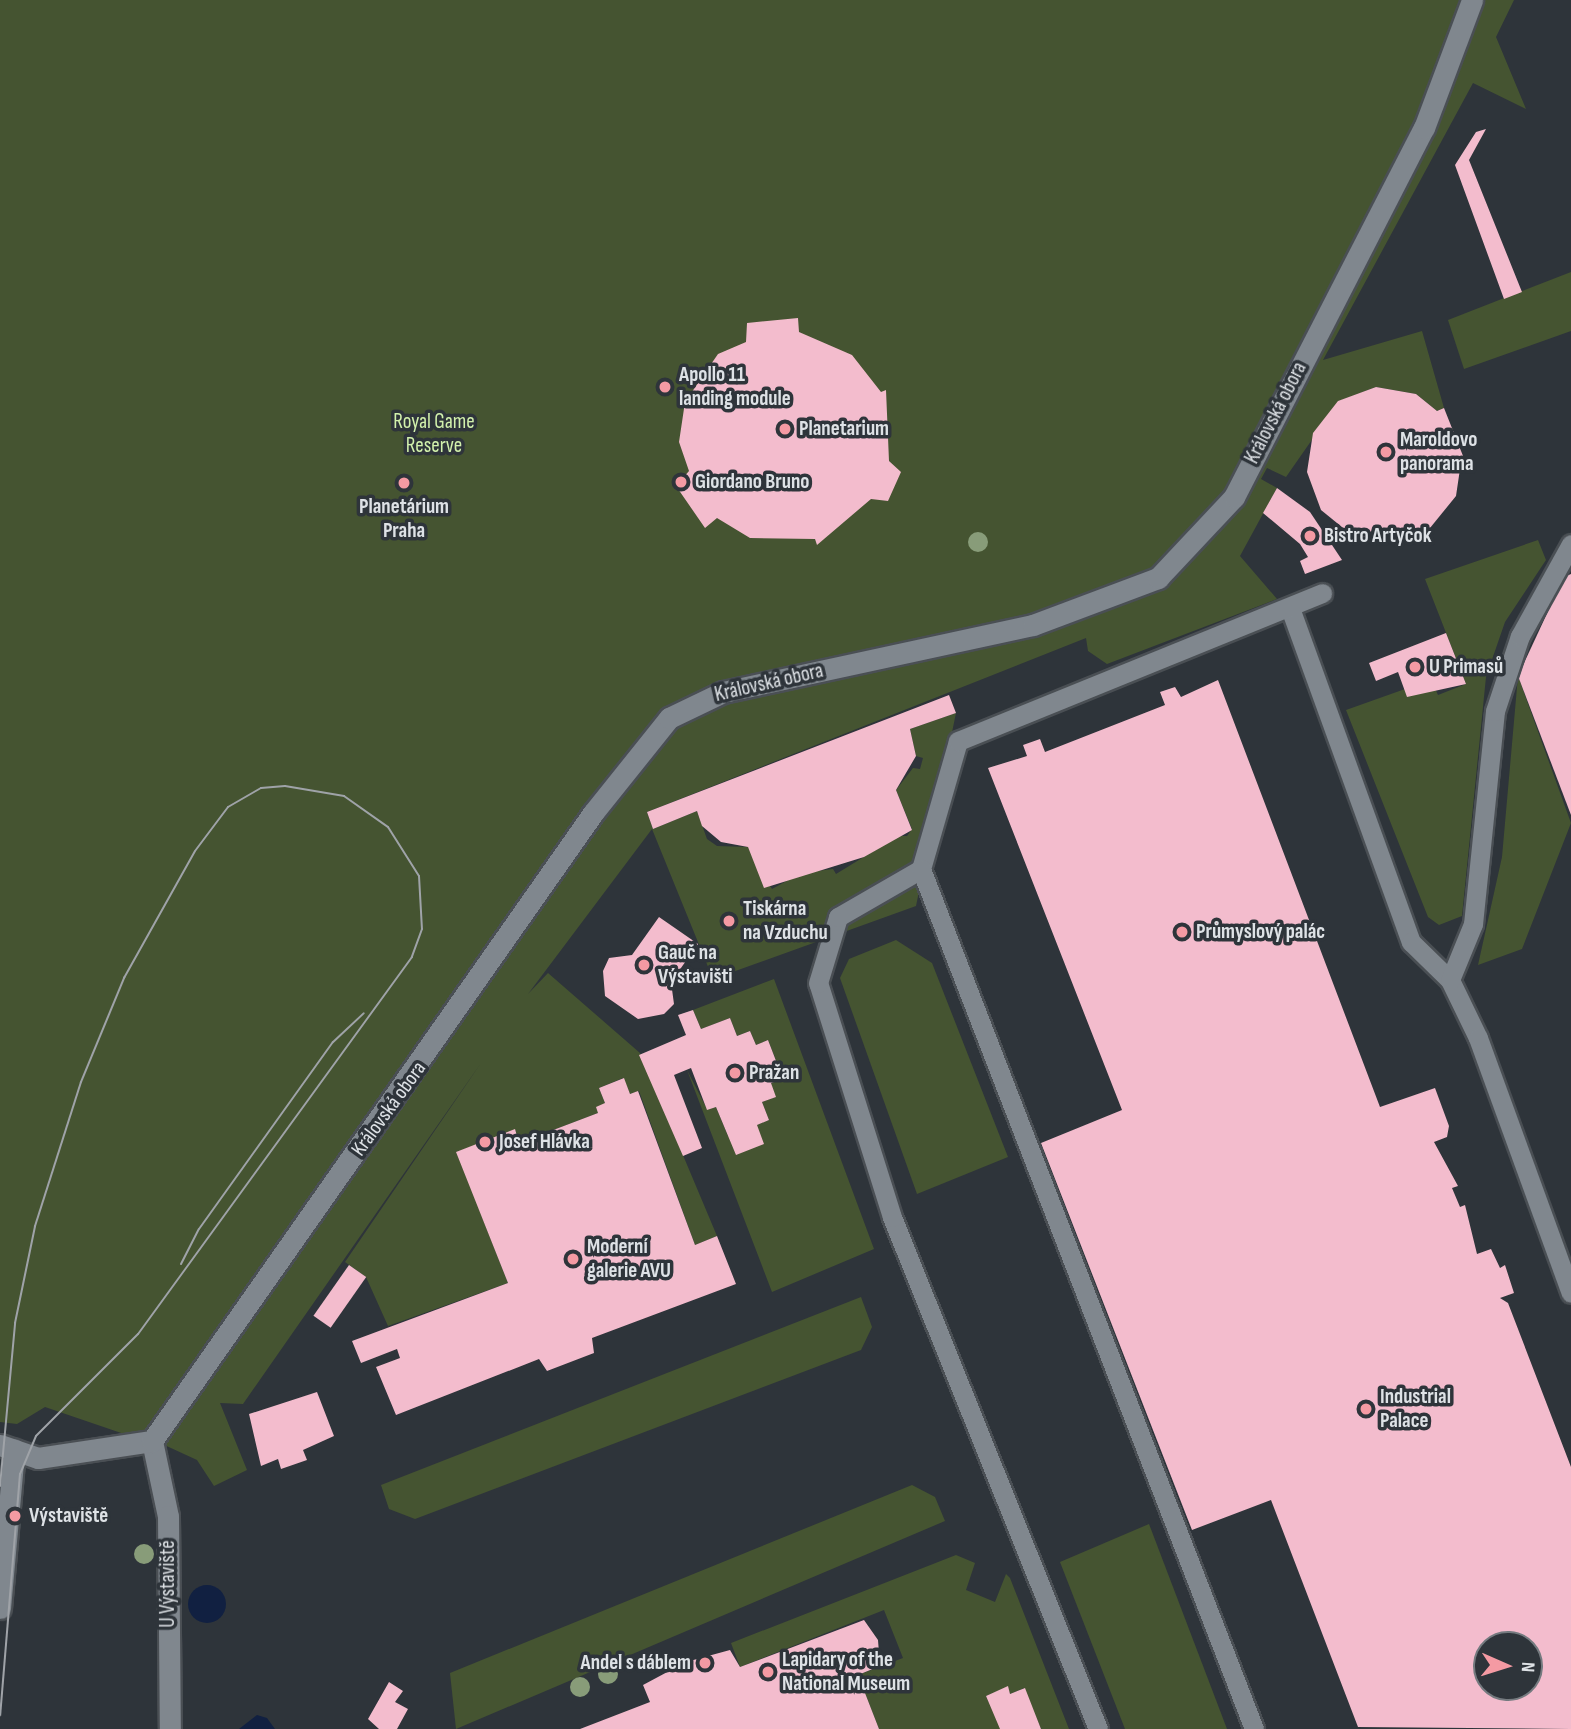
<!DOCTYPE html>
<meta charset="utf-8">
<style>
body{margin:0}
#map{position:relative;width:1571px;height:1729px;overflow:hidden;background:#2e343a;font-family:"Sofia Sans Condensed",sans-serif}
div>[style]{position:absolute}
.green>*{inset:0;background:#455431}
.water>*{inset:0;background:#112041}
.round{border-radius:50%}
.building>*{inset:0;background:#f3bccd;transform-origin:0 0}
.roads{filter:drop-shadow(2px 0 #4a4f54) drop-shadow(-2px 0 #4a4f54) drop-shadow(0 2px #4a4f54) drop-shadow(0 -2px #4a4f54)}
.service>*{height:19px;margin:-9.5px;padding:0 9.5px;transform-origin:9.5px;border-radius:9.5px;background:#80878e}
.pedestrian>*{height:21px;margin:-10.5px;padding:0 10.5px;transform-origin:10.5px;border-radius:10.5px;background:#80878e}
.tram>*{height:2px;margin:-1px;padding:0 1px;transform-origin:1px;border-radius:1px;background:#9fa3a8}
.trees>*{width:20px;height:20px;margin:-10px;border-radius:50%;background:#889c79}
.dots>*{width:19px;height:19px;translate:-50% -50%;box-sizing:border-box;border:4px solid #2e343a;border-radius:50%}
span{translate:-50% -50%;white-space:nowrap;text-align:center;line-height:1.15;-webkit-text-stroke:7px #2e343a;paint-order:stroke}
.poi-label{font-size:21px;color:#dee2e6;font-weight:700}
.left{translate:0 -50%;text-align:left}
.right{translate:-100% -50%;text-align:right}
.street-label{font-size:21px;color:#dee2e6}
.park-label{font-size:21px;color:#d2f1ac}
.north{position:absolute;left:1473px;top:1631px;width:70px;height:70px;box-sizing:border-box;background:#2e343a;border:2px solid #747a7f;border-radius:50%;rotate:93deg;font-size:19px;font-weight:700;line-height:28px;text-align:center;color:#dee2e6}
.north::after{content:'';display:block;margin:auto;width:24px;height:32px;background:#f49aa3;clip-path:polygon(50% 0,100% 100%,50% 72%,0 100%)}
</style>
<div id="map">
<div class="green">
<i style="clip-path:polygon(0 0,1514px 0,1496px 37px,1526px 109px,1473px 83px,1323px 360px,1422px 331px,1444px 408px,1437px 411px,1416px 394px,1376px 387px,1339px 401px,1286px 477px,1267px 468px,1261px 479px,1277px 488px,1240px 556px,1277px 599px,1107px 664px,1088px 651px,1086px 638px,647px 812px,653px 829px,697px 811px,707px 839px,717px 846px,748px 847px,772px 889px,801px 873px,833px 869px,836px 874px,898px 836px,907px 836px,912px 829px,896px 790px,913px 768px,920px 769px,923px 758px,916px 756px,910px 729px,956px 713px,916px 906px,713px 979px,652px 829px,528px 994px,548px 973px,640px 1053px,717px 1236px,695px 1245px,639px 1091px,630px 1094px,623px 1078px,599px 1088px,605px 1103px,598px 1113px,519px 1143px,515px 1130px,457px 1152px,508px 1283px,388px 1326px,366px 1277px,345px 1262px,481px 1063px,243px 1404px,220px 1403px,247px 1470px,214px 1486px,197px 1460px,134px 1431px,130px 1436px,45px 1407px,17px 1424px,0 1422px)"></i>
<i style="clip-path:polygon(1571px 272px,1571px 331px,1464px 369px,1448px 320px)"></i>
<i style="clip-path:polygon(1538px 540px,1546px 560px,1505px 622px,1486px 677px,1462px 916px,1439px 925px,1428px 917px,1346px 710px,1405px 689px,1434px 686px,1438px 695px,1466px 684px,1425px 579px)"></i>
<i style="clip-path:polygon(1518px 676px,1571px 823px,1522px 949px,1478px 965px,1502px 857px)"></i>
<i style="clip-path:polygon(896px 940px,932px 963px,1008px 1157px,917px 1194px,840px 978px,849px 959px)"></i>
<i style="clip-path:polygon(774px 979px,874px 1249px,772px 1292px,687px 1070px,707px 1109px,716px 1107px,728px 1136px,769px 1120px,762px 1102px,775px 1097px,771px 1083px,783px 1078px,768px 1040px,756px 1045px,750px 1031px,737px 1036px,730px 1018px,701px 1029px,693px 1010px)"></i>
<i style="clip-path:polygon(861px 1297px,872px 1327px,861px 1350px,415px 1519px,389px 1509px,381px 1485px)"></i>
<i style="clip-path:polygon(912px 1485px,935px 1497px,945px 1521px,456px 1729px,450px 1673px)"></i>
<i style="clip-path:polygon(1149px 1524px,1200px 1658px,1227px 1729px,1125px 1729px,1060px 1562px)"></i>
<i style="clip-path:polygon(956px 1555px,975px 1563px,966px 1590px,995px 1602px,1006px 1574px,1010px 1578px,1069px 1729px,1041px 1729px,1024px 1688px,1010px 1694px,1007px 1687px,986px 1696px,1002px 1729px,879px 1729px,858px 1675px,903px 1658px,884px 1610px,740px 1667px,731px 1643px)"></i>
</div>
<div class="water">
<i class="round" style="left:188px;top:1585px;width:38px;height:38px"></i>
<i style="clip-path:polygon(257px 1715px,267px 1718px,275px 1729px,239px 1729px)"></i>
</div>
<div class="building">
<i style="clip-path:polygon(1486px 129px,1469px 160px,1522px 292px,1504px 299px,1455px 165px,1476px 132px)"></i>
<i style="clip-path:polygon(798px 318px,799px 332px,852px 355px,881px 392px,886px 390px,889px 461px,901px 472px,888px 501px,871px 499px,817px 545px,815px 539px,750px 538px,717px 518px,705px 528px,676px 486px,689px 471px,679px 442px,685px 402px,718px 354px,746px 342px,747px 323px)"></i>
<i style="clip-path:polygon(1376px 387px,1416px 394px,1437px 411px,1444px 408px,1467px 466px,1460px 469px,1456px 496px,1430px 528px,1392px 542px,1353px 536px,1321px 510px,1307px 472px,1313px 433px,1338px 401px)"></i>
<i style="clip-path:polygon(1277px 488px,1310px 512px,1342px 560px,1305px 574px,1300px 561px,1308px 557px,1300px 544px,1263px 513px)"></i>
<i style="clip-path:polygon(1571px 574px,1571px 815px,1518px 676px,1564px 577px)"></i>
<i style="clip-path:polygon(1446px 633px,1466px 684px,1407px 697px,1398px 672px,1376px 681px,1369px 663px)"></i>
<i style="clip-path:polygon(evenodd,1218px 680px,1380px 1107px,1435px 1088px,1449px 1126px,1447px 1137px,1434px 1142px,1458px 1186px,1452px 1188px,1460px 1207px,1465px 1205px,1477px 1254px,1491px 1249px,1500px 1268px,1505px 1265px,1514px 1293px,1500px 1298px,1508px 1303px,1571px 1467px,1571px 1729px,1358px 1727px,1271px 1500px,1192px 1530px,1041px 1143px,1122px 1110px,988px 768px,1027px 756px,1023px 745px,1040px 739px,1045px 752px,1165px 705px,1160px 692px,1175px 687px,1181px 697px,1218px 680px,1487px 1645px,1529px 1645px,1529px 1687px,1487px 1687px,1487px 1645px)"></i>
<i style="clip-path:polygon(949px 695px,956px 713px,910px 729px,916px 756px,896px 790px,912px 830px,864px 857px,764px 888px,748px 847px,721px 842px,702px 826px,697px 811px,653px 829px,647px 812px)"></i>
<i style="clip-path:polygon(659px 917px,698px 944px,671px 982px,674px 1004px,664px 1014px,638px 1019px,605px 996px,603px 971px,609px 958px,632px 955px)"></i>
<i style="clip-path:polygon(693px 1010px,701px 1029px,730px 1018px,737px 1036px,750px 1031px,756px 1045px,768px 1040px,783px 1079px,771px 1083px,776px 1097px,762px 1102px,769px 1120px,757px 1125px,764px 1144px,736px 1155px,716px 1107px,707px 1110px,691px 1068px,674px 1075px,702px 1148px,683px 1156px,639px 1055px,686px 1035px,678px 1015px)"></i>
<i style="clip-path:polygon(624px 1078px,630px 1094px,638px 1091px,695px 1245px,717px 1236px,736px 1284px,592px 1338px,594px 1353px,547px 1371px,539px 1359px,396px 1415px,376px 1367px,400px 1358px,397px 1349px,361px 1363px,352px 1341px,508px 1283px,456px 1152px,515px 1129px,519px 1143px,598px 1113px,596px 1107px,605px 1103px,599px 1088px)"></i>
<i style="left:349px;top:1265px;width:21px;height:62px;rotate:35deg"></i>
<i style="clip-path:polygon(317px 1392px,334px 1436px,303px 1450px,307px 1460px,281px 1469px,278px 1459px,261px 1466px,249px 1414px)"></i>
<i style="clip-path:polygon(864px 1620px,878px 1640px,880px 1666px,858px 1675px,879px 1729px,580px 1729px,650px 1702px,643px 1685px,686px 1662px,730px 1650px,740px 1667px)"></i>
<i style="clip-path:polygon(389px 1682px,403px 1691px,395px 1702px,408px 1709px,397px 1729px,379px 1729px,368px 1719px)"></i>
<i style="clip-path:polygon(1008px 1686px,1010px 1694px,1025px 1688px,1041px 1729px,1000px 1729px,986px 1696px)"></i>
</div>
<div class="roads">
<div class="service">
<i style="left:1290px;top:608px;width:355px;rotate:70.1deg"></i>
<i style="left:1411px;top:942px;width:54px;rotate:44.3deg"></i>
<i style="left:1450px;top:980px;width:64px;rotate:64.2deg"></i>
<i style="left:1478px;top:1038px;width:271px;rotate:70deg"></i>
<i style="left:921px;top:869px;width:133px;rotate:-73.9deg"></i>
<i style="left:958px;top:741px;width:393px;rotate:-22.1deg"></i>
<i style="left:1450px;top:980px;width:61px;rotate:-67.7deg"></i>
<i style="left:1473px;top:924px;width:214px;rotate:-84.1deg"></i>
<i style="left:1495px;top:711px;width:79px;rotate:-71.6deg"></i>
<i style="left:1520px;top:636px;width:105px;rotate:-61deg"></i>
<i style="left:1098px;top:1729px;width:552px;rotate:-111.92deg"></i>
<i style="left:892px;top:1217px;width:245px;rotate:-107.5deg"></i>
<i style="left:818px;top:983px;width:69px;rotate:-73.1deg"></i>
<i style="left:838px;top:917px;width:96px;rotate:-30deg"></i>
<i style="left:921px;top:869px;width:922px;rotate:68.83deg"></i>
</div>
<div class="pedestrian">
<i style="left:152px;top:1441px;width:77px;rotate:78deg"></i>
<i style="left:168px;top:1516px;width:213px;rotate:89.5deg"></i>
<i style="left:0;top:1445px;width:40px;rotate:18.9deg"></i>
<i style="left:38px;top:1458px;width:115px;rotate:-8.5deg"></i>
<i style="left:152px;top:1441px;width:767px;rotate:-54.92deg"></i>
<i style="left:593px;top:813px;width:122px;rotate:-51.3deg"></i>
<i style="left:669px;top:718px;width:60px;rotate:-25.7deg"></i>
<i style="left:723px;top:692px;width:317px;rotate:-12.2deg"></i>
<i style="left:1033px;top:625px;width:134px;rotate:-20.6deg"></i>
<i style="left:1158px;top:578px;width:111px;rotate:-46.8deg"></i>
<i style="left:1234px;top:497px;width:415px;rotate:-62.8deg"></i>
<i style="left:1424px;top:128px;width:137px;rotate:-69.4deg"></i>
<i style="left:0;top:1608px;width:159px;rotate:-84.9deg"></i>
</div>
</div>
<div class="tram">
<i style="left:181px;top:1264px;width:39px;rotate:-63deg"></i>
<i style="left:199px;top:1229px;width:230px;rotate:-54.4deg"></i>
<i style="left:333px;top:1042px;width:42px;rotate:-43.1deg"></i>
<i style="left:0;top:1486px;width:164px;rotate:-84.7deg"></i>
<i style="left:15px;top:1323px;width:99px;rotate:-78.3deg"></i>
<i style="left:35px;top:1226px;width:151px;rotate:-72.3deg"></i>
<i style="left:81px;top:1082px;width:113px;rotate:-67.5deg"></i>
<i style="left:124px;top:978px;width:145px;rotate:-60.8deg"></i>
<i style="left:195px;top:851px;width:55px;rotate:-53.1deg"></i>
<i style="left:228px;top:807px;width:38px;rotate:-30deg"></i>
<i style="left:261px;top:788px;width:24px;rotate:-5deg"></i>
<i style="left:285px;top:786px;width:60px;rotate:9.6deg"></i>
<i style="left:344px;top:796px;width:54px;rotate:35.2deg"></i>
<i style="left:388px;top:827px;width:58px;rotate:57.7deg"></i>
<i style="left:419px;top:876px;width:53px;rotate:86.8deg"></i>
<i style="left:422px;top:929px;width:30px;rotate:110deg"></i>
<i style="left:412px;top:957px;width:466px;rotate:126deg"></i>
<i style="left:138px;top:1334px;width:144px;rotate:135deg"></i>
<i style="left:36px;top:1436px;width:41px;rotate:112.8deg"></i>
<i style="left:20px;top:1474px;width:242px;rotate:94.7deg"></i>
</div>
<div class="trees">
<i style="left:978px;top:542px"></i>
<i style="left:144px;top:1554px"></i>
<i style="left:608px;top:1674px"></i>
<i style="left:580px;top:1687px"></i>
</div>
<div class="dots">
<i style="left:665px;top:387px;background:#f49aa3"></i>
<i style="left:785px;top:429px;background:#f49aa3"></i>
<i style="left:1386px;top:452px;background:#f49aa3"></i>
<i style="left:681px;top:482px;background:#f49aa3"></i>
<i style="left:404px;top:483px;background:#f49aa3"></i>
<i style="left:1310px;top:536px;background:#f49aa3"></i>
<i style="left:1415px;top:667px;background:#f49aa3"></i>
<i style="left:729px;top:921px;background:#f49aa3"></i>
<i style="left:1182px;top:932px;background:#f49aa3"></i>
<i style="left:644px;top:965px;background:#f49aa3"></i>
<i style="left:735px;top:1073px;background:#f49aa3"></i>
<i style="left:485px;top:1142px;background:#f49aa3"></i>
<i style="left:573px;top:1259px;background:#f49aa3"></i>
<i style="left:1366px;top:1409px;background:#f49aa3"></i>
<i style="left:15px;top:1516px;background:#f49aa3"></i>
<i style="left:705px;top:1663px;background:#f49aa3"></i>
<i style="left:768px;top:1672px;background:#f49aa3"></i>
</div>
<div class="poi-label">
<span class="left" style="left:679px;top:387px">Apollo 11<br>landing module</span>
<span class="left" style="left:799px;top:429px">Planetarium</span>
<span class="left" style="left:1400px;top:452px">Maroldovo<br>panorama</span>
<span class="left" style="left:695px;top:482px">Giordano Bruno</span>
<span style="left:404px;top:519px">Planetárium<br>Praha</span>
<span class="left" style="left:1324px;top:536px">Bistro Artyčok</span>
<span class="left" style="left:1429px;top:667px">U Primasů</span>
<span class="left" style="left:743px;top:921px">Tiskárna<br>na Vzduchu</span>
<span class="left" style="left:1196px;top:932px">Průmyslový palác</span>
<span class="left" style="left:658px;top:965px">Gauč na<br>Výstavišti</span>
<span class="left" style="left:749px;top:1073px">Pražan</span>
<span class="left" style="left:499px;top:1142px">Josef Hlávka</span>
<span class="left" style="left:587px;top:1259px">Moderní<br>galerie AVU</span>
<span class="left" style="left:1380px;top:1409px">Industrial<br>Palace</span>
<span class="left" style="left:29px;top:1516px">Výstaviště</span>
<span class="left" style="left:782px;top:1672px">Lapidary of the<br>National Museum</span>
<span class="right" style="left:691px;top:1663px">Andel s dáblem</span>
</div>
<div class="street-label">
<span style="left:1276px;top:413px;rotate:-63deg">Královská obora</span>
<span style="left:769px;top:683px;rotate:-13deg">Královská obora</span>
<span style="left:389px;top:1109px;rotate:-54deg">Královská obora</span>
<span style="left:168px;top:1584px;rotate:-90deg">U Výstaviště</span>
</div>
<div class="park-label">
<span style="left:434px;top:434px">Royal Game<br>Reserve</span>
</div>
<div class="north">N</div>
</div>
